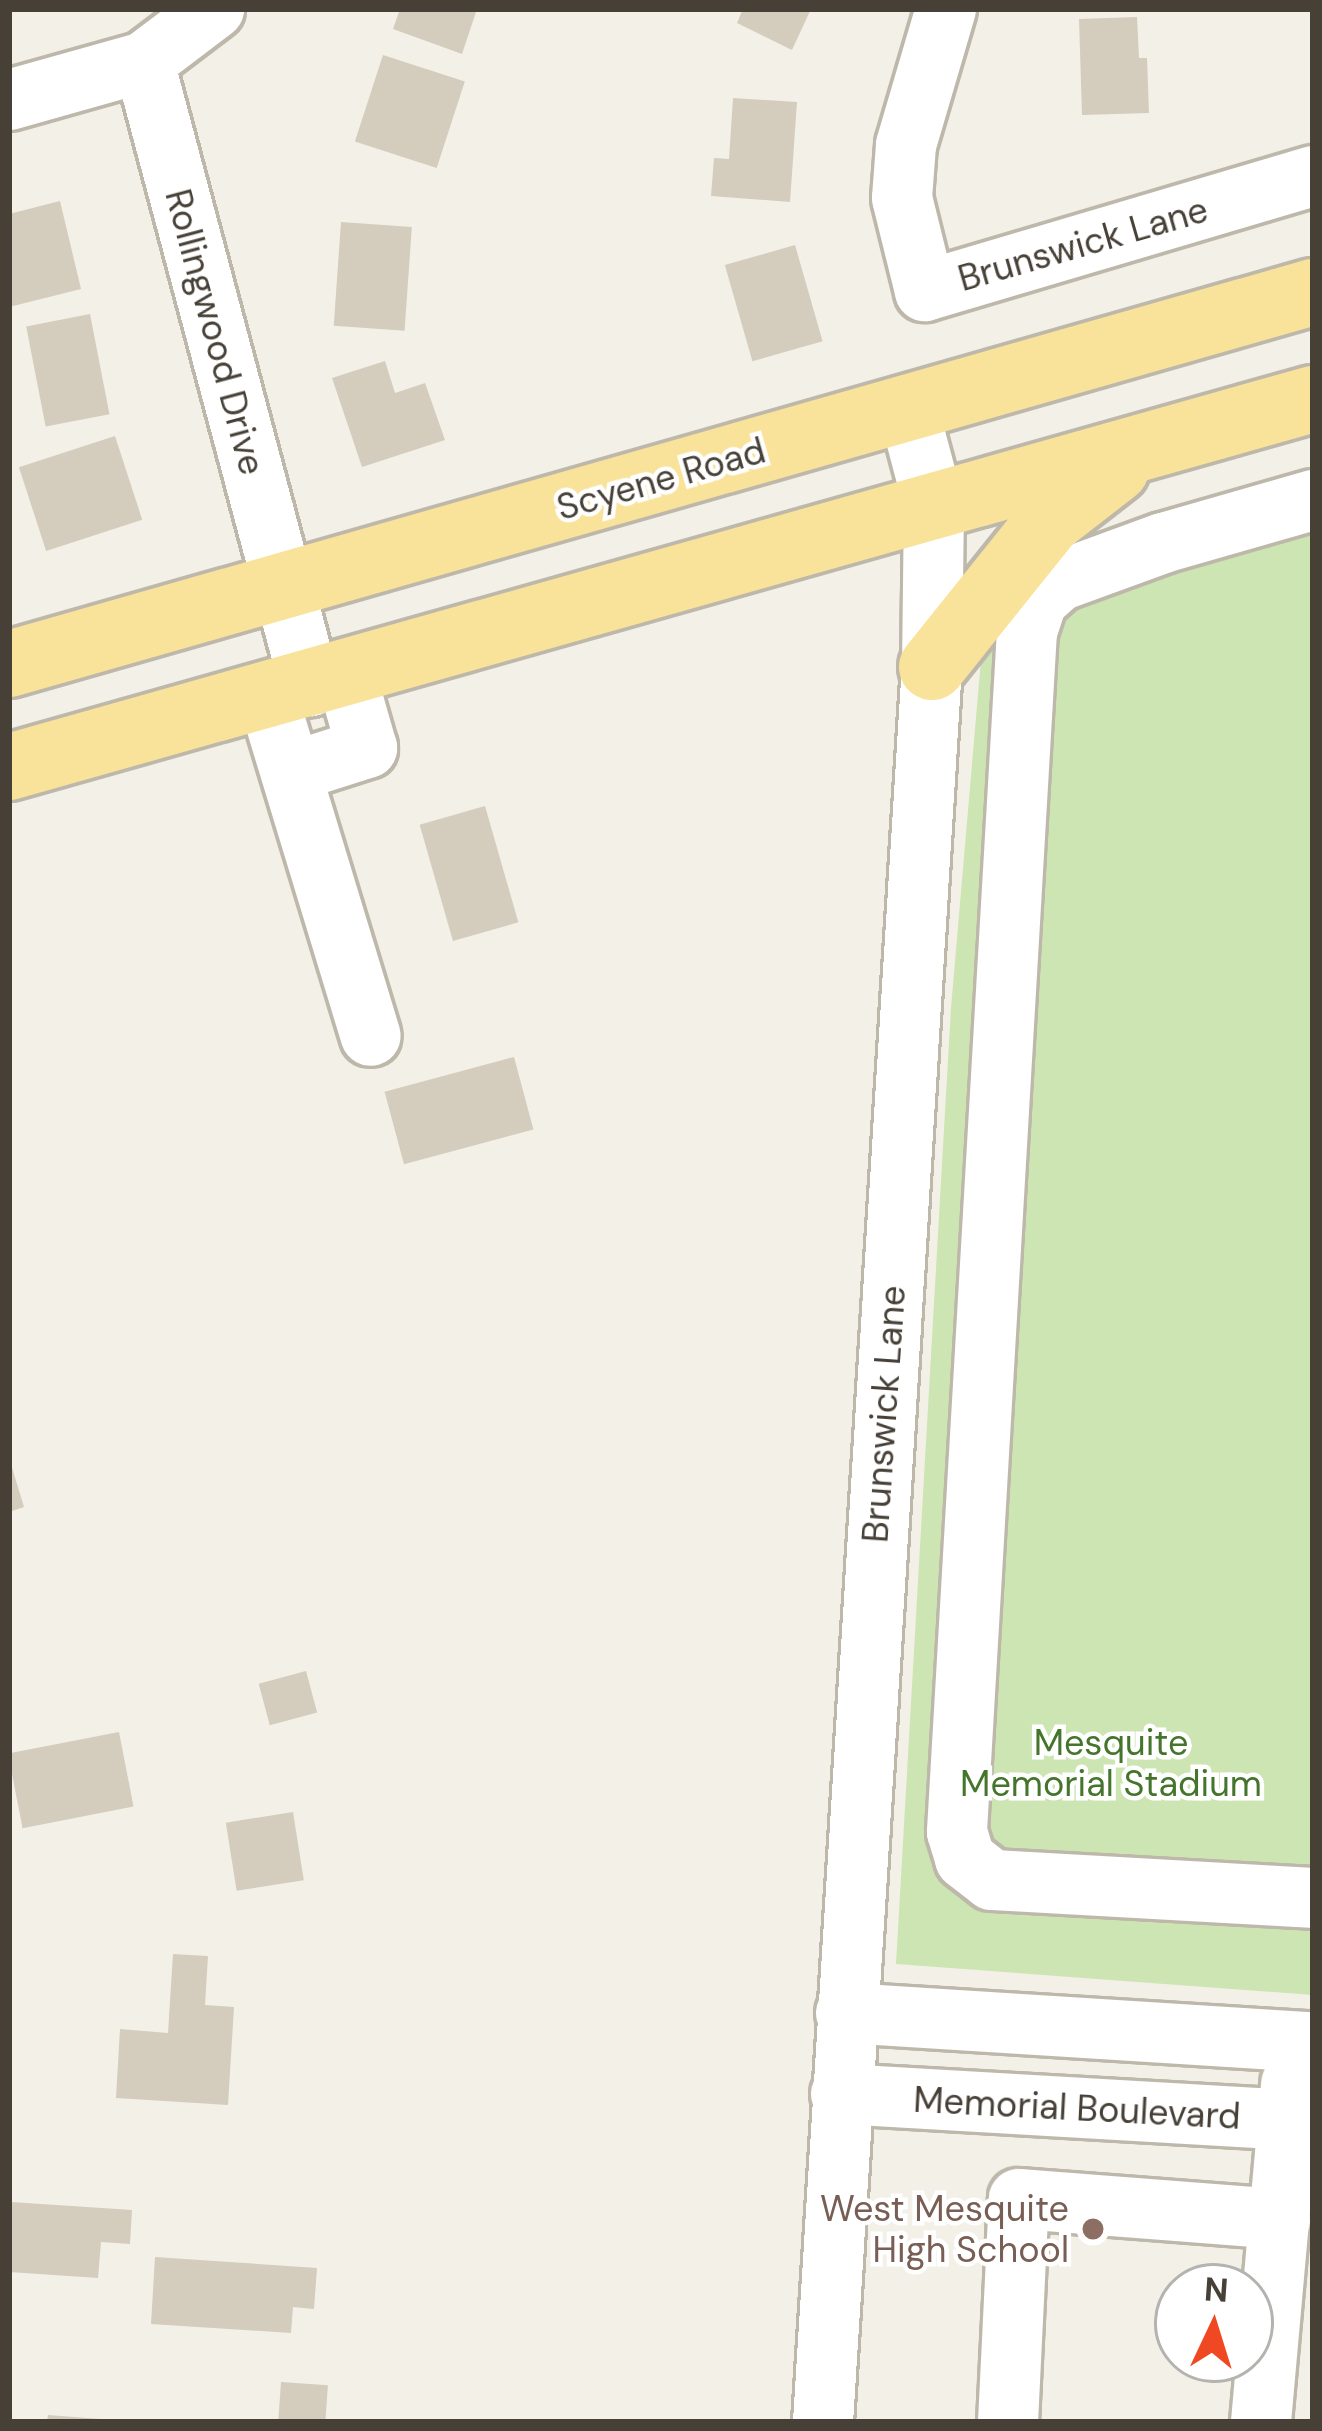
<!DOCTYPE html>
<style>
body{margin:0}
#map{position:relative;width:1322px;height:2431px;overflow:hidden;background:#f3f0e8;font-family:"DM Sans",sans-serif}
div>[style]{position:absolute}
.green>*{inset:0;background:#cce5b2}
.building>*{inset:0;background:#d4ccbd;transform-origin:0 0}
.roads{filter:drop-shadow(3px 0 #beb8ab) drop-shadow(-3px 0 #beb8ab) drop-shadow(0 3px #beb8ab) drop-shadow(0 -3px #beb8ab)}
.minor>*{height:60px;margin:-30px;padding:0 30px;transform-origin:30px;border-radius:30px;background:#fff}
.major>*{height:66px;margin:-33px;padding:0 33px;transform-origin:33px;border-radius:33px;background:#f9e29a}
.dots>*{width:33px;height:33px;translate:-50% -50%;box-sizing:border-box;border:6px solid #fff;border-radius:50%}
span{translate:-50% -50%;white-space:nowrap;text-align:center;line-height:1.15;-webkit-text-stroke:9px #fff;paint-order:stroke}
.street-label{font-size:36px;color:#464037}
.park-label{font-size:36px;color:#45752c}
.education-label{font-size:36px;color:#785e54}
.right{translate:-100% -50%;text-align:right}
.frame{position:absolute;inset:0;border:12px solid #464037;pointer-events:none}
.north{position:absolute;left:1154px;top:2263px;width:120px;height:120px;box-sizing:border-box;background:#fff;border:3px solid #b5b3af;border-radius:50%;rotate:4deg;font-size:33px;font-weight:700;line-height:48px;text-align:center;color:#464037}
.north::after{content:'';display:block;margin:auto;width:42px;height:54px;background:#f04822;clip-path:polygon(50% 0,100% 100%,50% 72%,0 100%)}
</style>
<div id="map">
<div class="green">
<i style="clip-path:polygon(1313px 471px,1313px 1995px,896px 1964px,951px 1008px,982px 648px,1069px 539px)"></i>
</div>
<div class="building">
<i style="clip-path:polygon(400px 9px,477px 9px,462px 54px,393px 29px)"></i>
<i style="clip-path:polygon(743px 9px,811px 9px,792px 50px,737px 23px)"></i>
<i style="clip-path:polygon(1137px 17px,1139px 58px,1147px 58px,1149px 113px,1082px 115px,1079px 19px)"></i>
<i style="left:383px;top:55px;width:86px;height:91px;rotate:18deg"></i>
<i style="clip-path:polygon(733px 98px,797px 102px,790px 202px,711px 196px,714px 158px,729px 159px)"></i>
<i style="clip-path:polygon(60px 201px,81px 289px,9px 307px,9px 214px)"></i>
<i style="left:341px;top:222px;width:71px;height:104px;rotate:4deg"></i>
<i style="left:795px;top:245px;width:100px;height:73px;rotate:74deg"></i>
<i style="left:90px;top:314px;width:102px;height:65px;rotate:79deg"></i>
<i style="clip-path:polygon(385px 361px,395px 393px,425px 383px,445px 440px,362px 467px,332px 378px)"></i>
<i style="left:115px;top:436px;width:88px;height:101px;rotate:72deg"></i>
<i style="left:485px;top:806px;width:121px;height:68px;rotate:74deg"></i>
<i style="left:514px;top:1057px;width:75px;height:134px;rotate:75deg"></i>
<i style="clip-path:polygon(10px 1461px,24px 1507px,9px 1512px,9px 1462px)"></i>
<i style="left:306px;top:1671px;width:43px;height:49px;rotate:75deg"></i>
<i style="left:119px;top:1732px;width:76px;height:113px;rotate:79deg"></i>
<i style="left:293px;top:1812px;width:69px;height:68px;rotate:81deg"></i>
<i style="clip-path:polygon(173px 1954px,208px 1956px,205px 2005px,234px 2007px,228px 2105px,116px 2098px,120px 2029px,168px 2033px)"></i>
<i style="clip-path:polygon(11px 2202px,132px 2210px,130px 2244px,101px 2242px,98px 2278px,9px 2272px)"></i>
<i style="clip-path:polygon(155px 2257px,317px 2268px,314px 2309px,293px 2307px,291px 2333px,151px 2324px)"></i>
<i style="left:281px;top:2382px;width:47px;height:40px;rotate:4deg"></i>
<i style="clip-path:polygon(48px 2415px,100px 2419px,100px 2422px,47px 2422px)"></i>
</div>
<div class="roads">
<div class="minor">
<i style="left:946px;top:9px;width:142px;rotate:106.4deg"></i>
<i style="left:906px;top:145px;width:53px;rotate:94.3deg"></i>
<i style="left:902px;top:198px;width:96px;rotate:76.1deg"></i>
<i style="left:925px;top:291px;width:405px;rotate:-16.5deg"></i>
<i style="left:144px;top:62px;width:646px;rotate:75.1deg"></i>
<i style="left:9px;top:100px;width:140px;rotate:-15.7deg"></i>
<i style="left:144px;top:62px;width:88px;rotate:-37.1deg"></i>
<i style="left:1313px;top:500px;width:156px;rotate:164deg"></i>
<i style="left:1163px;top:543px;width:111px;rotate:159.9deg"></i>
<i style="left:1059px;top:581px;width:30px;rotate:138deg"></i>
<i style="left:1037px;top:601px;width:32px;rotate:108deg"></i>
<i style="left:1027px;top:631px;width:1203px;rotate:93.34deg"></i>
<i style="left:957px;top:1832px;width:28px;rotate:73deg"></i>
<i style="left:965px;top:1859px;width:34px;rotate:38deg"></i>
<i style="left:992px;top:1880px;width:322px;rotate:3.2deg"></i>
<i style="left:268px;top:698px;width:353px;rotate:73.1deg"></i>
<i style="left:292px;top:772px;width:79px;rotate:-17.7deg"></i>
<i style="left:367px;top:748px;width:76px;rotate:-106deg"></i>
<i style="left:846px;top:2013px;width:468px;rotate:3.6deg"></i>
<i style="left:841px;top:2094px;width:473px;rotate:3.3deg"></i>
<i style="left:823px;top:2422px;width:1758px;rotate:-86.45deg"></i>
<i style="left:932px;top:667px;width:161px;rotate:-89.3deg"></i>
<i style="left:934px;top:506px;width:101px;rotate:-104.9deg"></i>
<i style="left:1008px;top:2422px;width:223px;rotate:-87.2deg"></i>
<i style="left:1019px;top:2199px;width:262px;rotate:4.4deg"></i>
<i style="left:1261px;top:2422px;width:340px;rotate:-84.9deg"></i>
</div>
<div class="major">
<i style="left:9px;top:664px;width:1356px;rotate:-15.92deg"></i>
<i style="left:932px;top:667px;width:186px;rotate:-51.3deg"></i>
<i style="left:1048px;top:522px;width:86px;rotate:-37.9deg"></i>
<i style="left:9px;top:767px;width:1355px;rotate:-15.76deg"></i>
</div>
</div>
<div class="dots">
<i style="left:1093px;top:2229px;background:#8d6e63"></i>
</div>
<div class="street-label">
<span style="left:1083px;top:244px;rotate:-16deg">Brunswick Lane</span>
<span style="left:215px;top:332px;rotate:75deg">Rollingwood Drive</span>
<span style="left:661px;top:479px;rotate:-16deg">Scyene Road</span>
<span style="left:884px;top:1414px;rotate:-86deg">Brunswick Lane</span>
<span style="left:1077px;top:2108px;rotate:3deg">Memorial Boulevard</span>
</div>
<div class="park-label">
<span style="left:1111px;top:1763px">Mesquite<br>Memorial Stadium</span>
</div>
<div class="education-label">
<span class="right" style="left:1069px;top:2229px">West Mesquite<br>High School</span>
</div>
<div class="frame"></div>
<div class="north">N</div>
</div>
